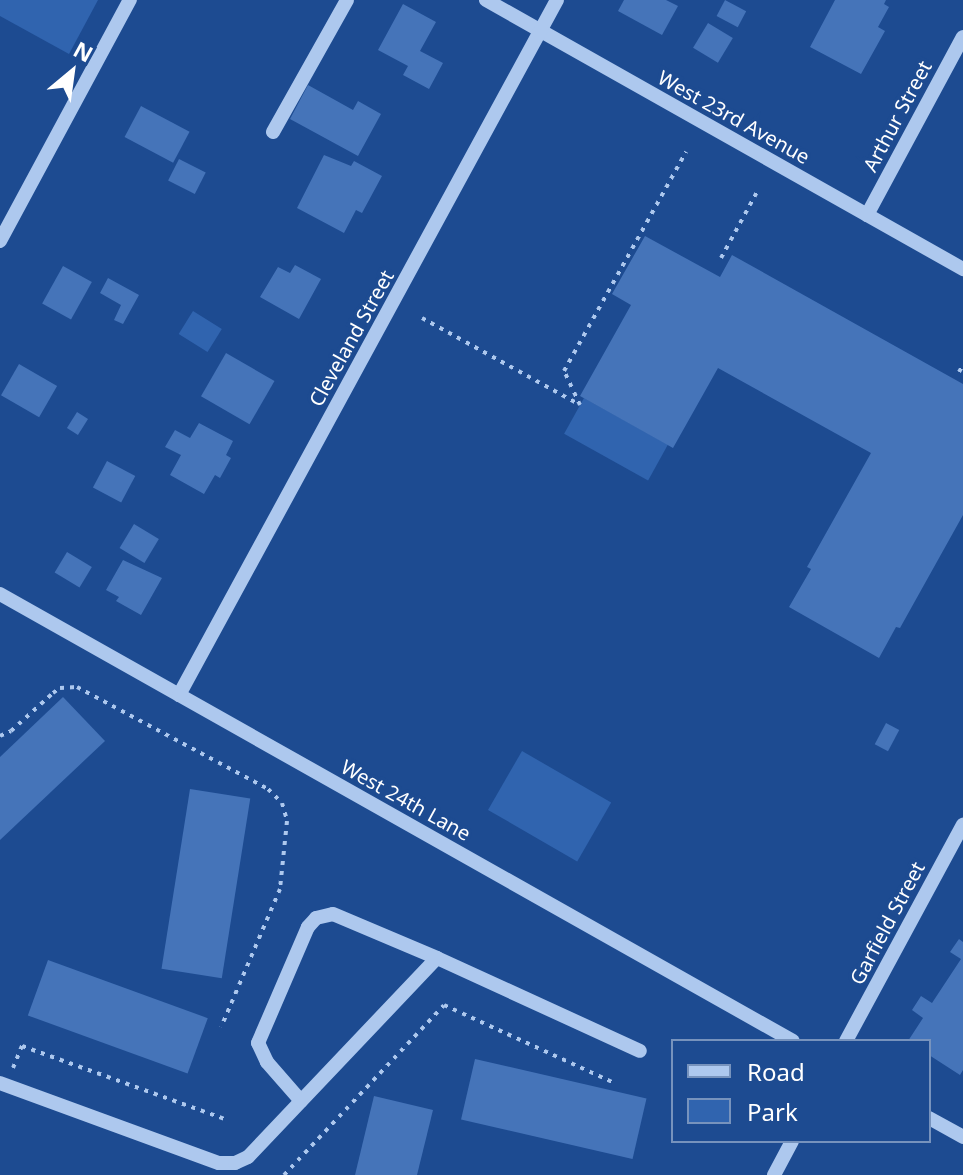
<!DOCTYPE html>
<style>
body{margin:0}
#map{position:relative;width:963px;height:1175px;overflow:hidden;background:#1d4b91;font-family:"Noto Sans",sans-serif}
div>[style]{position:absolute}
.green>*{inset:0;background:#3064af;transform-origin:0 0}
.building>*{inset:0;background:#4574b9;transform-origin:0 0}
.path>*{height:4px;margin-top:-2px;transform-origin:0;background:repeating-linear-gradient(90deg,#adc8ee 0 4px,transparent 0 10px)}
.minor>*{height:14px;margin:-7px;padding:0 7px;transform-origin:7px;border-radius:7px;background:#adc8ee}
span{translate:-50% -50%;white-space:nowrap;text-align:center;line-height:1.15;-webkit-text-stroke:7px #1d4b91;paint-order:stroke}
.street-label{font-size:20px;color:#fff}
.legend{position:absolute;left:671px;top:1039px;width:260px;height:104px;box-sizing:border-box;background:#1d4b91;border:2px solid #7793bd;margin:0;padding:10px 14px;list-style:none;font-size:24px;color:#fff}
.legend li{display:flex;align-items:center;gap:16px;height:40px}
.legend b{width:40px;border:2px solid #7793bd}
.north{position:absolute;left:32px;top:32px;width:80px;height:80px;-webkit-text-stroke:6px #1d4b91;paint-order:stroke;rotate:29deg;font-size:22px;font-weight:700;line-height:32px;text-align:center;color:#fff}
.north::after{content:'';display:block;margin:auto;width:28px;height:36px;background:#fff;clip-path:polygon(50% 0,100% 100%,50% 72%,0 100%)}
</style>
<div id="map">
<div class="green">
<i style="clip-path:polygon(0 0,98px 0,69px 54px,0 16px)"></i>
<i style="left:193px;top:311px;width:34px;height:27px;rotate:32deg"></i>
<i style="left:584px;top:398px;width:96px;height:41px;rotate:29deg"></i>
<i style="left:522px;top:751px;width:103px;height:68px;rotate:30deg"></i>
</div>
<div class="building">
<i style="clip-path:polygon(624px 0,666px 0,678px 6px,662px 35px,618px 11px)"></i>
<i style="left:725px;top:0;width:24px;height:18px;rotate:28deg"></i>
<i style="clip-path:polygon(835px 0,886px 0,884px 4px,889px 7px,878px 27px,885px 31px,861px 74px,810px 47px)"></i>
<i style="clip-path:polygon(403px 4px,436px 22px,420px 51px,443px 63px,429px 89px,403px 75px,408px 66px,378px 50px)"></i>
<i style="left:708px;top:23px;width:29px;height:29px;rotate:31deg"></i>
<i style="clip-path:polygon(308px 85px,353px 110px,358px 101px,381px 114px,358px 156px,290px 119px)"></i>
<i style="left:141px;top:106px;width:55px;height:35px;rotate:28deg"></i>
<i style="clip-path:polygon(324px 155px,351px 166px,354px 161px,382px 176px,362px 213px,356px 210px,344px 233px,297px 208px)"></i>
<i style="left:179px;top:159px;width:30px;height:24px;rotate:27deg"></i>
<i style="clip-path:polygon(645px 236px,720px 277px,732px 255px,963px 384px,963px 515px,900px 628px,896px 627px,879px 658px,789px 607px,811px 569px,807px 567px,871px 453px,718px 368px,673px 448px,580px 396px,631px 305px,612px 294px)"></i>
<i style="clip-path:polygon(295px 265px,321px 279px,299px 319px,260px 297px,278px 267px,290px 273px)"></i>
<i style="left:63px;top:266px;width:33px;height:43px;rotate:29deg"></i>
<i style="clip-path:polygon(108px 278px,139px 295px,123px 324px,114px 320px,121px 305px,100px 293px)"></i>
<i style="left:226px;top:353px;width:56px;height:50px;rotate:30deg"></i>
<i style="left:19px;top:364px;width:44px;height:36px;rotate:30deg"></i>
<i style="left:77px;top:412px;width:13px;height:19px;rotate:32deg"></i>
<i style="clip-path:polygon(199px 423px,233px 441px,226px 455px,231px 458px,220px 478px,215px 475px,204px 494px,170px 475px,181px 455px,165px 447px,175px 430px,190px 438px)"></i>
<i style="left:107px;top:461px;width:32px;height:30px;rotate:28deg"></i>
<i style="left:134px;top:524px;width:29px;height:28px;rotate:31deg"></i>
<i style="left:67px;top:552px;width:29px;height:24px;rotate:31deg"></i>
<i style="clip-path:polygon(123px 560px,162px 578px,141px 615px,116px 601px,119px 597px,106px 590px)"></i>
<i style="clip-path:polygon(63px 697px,105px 741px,0 840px,0 757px)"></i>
<i style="left:886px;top:723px;width:15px;height:24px;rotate:28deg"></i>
<i style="left:190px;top:789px;width:61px;height:182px;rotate:9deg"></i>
<i style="clip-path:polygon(959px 939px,963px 942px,963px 1070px,960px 1075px,929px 1055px,929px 1041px,908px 1041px,923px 1018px,912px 1010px,921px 996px,932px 1003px,961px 959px,950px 952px)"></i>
<i style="left:48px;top:960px;width:170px;height:59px;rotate:20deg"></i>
<i style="left:475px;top:1059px;width:176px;height:62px;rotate:13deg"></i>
<i style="clip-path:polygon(374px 1096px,433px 1110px,417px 1175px,355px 1175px)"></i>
</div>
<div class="path">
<i style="left:721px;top:258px;width:75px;rotate:-61.4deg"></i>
<i style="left:422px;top:318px;width:180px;rotate:28.8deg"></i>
<i style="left:580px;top:405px;width:38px;rotate:-115deg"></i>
<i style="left:564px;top:371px;width:251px;rotate:-60.9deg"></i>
<i style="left:959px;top:372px;width:8px;rotate:-60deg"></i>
<i style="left:0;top:736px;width:12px;rotate:-24deg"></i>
<i style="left:11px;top:731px;width:57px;rotate:-42.1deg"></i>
<i style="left:53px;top:693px;width:9px;rotate:-36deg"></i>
<i style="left:60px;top:688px;width:17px;rotate:-3deg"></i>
<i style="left:77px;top:687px;width:217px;rotate:28.1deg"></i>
<i style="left:268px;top:789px;width:20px;rotate:45deg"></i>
<i style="left:282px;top:803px;width:19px;rotate:74deg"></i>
<i style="left:287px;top:821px;width:68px;rotate:95.9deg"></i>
<i style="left:280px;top:889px;width:150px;rotate:113.1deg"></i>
<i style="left:13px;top:1068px;width:24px;rotate:-68deg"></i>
<i style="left:22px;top:1046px;width:218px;rotate:19.8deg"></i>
<i style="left:284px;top:1175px;width:233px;rotate:-46.7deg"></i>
<i style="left:444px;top:1005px;width:185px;rotate:24.6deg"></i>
</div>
<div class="minor">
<i style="left:486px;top:0;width:548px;rotate:29.42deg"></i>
<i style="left:273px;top:132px;width:151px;rotate:-60.7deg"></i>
<i style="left:867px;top:215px;width:202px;rotate:-61.7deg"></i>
<i style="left:0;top:241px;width:274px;rotate:-61.7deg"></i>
<i style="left:0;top:594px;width:910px;rotate:29.41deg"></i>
<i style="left:179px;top:695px;width:791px;rotate:-61.46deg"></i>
<i style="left:846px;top:1041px;width:246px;rotate:-61.6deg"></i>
<i style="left:0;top:1083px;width:233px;rotate:20.1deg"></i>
<i style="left:219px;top:1163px;width:16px"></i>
<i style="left:235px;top:1163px;width:14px;rotate:-25deg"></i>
<i style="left:248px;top:1157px;width:274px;rotate:-46.5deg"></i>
<i style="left:437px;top:958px;width:223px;rotate:24.6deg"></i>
<i style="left:301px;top:1101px;width:52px;rotate:-131.1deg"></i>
<i style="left:267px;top:1062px;width:21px;rotate:-115deg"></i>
<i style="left:258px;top:1043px;width:126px;rotate:-66.7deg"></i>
<i style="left:308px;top:927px;width:12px;rotate:-48deg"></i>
<i style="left:316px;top:918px;width:17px;rotate:-13deg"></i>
<i style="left:333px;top:914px;width:113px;rotate:22.9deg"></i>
<i style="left:929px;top:1118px;width:39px;rotate:29deg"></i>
<i style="left:774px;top:1175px;width:38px;rotate:-62deg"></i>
</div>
<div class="street-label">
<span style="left:897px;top:116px;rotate:-62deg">Arthur Street</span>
<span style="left:734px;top:117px;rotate:29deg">West 23rd Avenue</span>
<span style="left:351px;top:338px;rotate:-61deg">Cleveland Street</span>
<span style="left:406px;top:800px;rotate:29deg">West 24th Lane</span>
<span style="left:887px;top:923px;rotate:-62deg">Garfield Street</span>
</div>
<ul class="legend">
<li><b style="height:10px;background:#adc8ee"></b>Road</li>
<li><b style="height:22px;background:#3064af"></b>Park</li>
</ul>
<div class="north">N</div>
</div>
